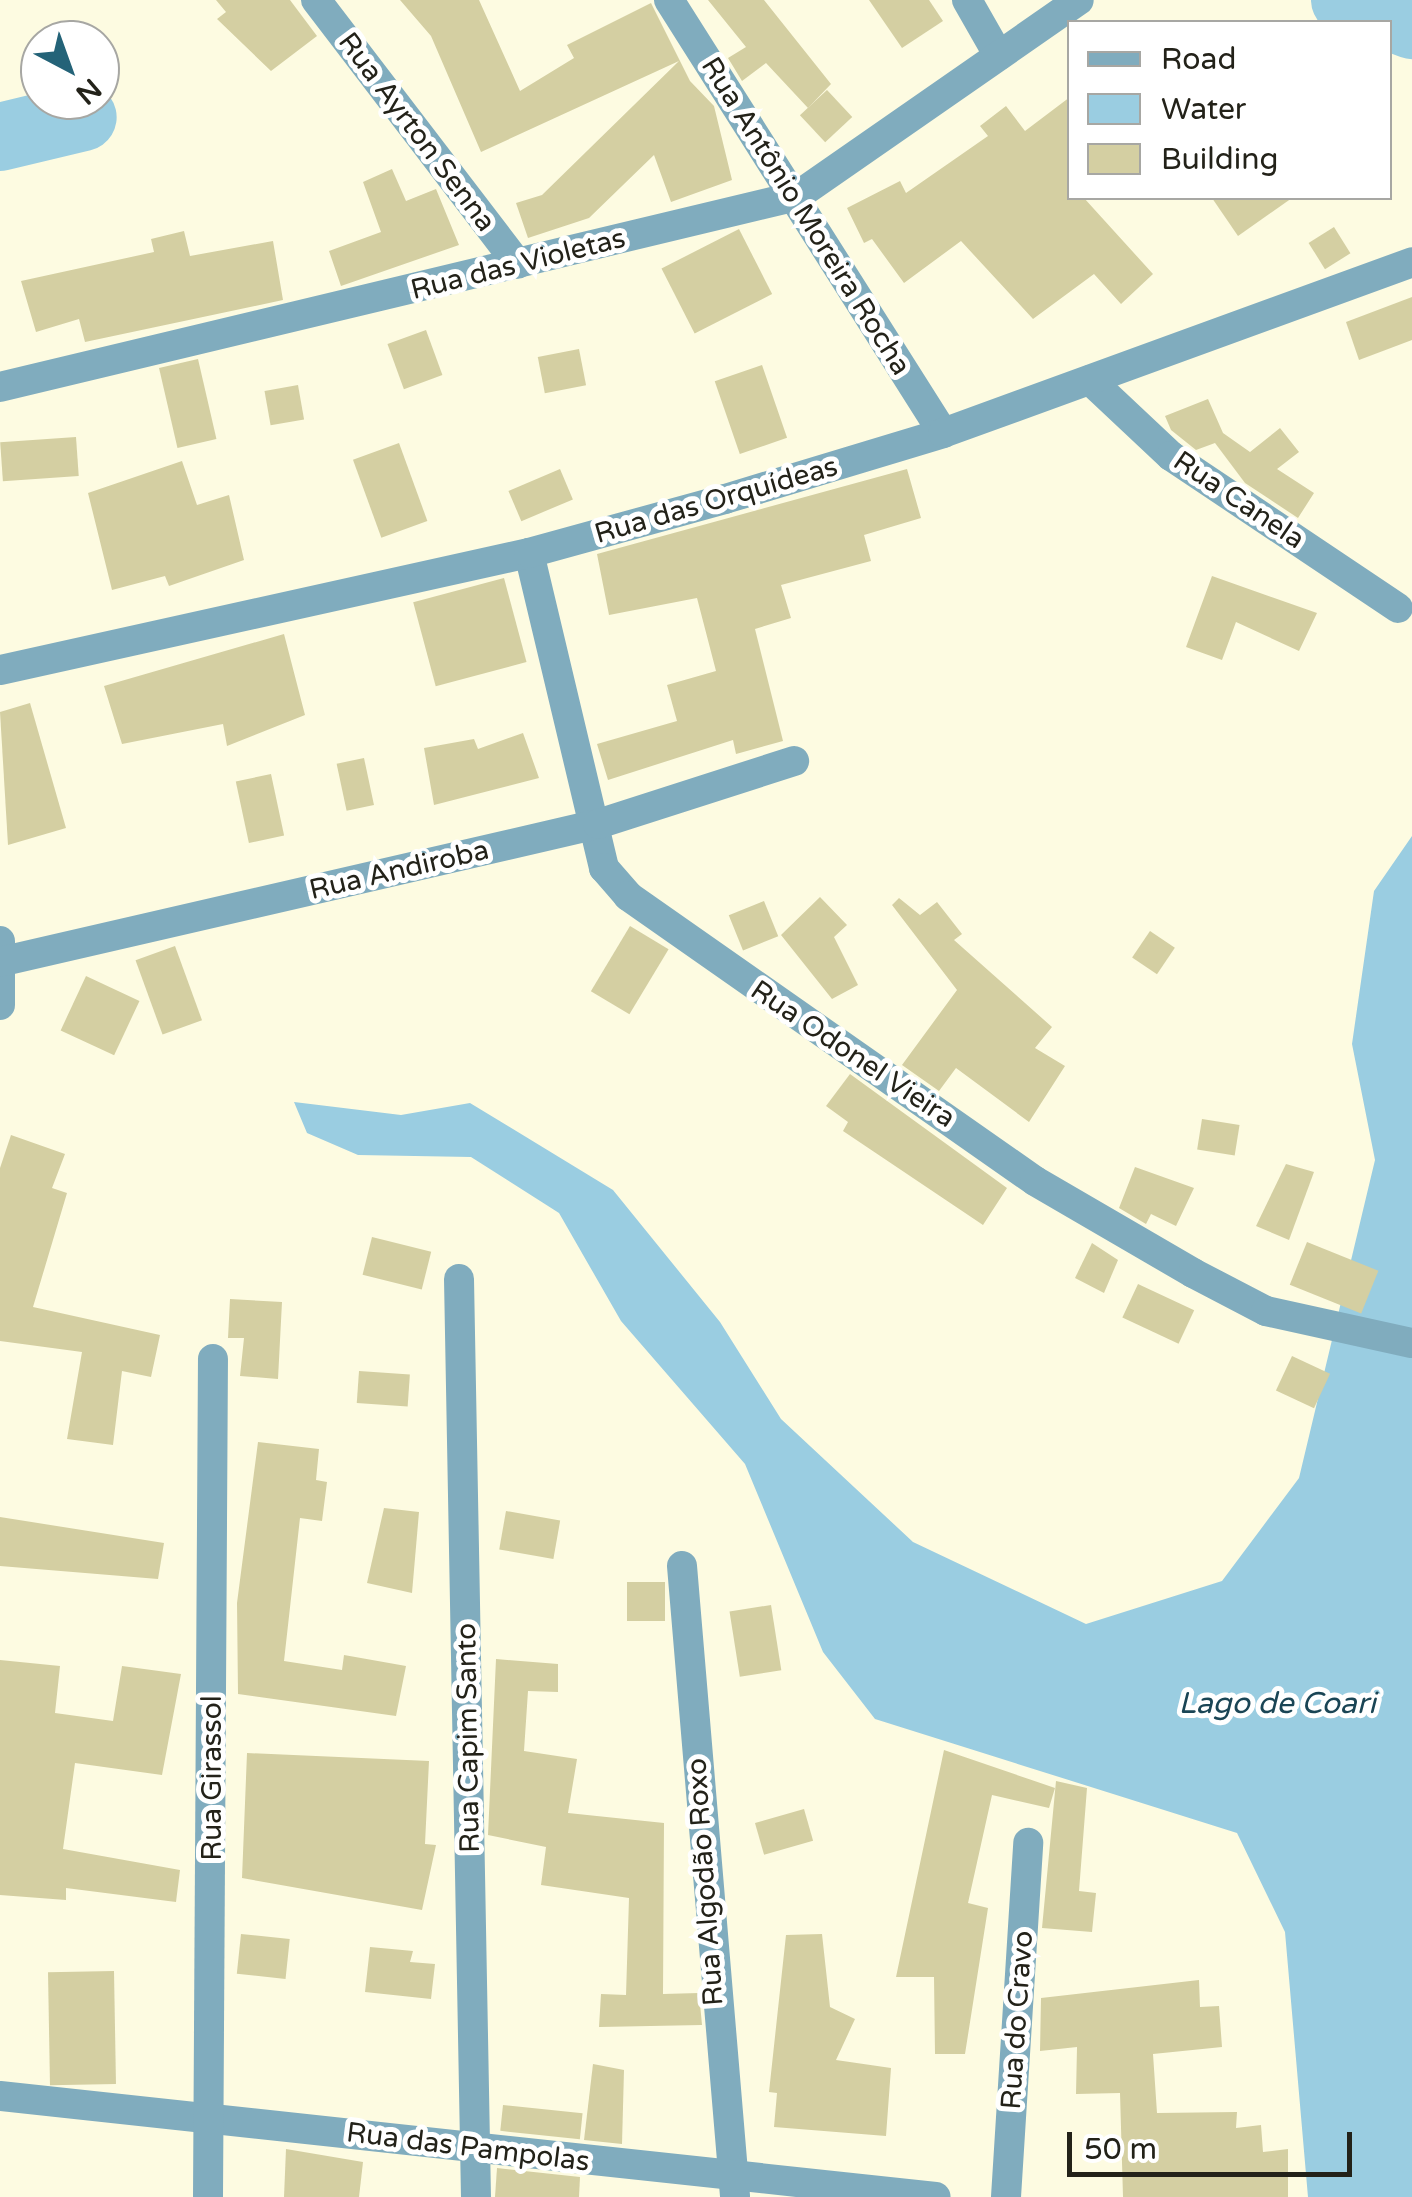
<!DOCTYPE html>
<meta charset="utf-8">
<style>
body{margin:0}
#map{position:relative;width:1412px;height:2197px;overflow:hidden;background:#fdfbe1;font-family:"Varela Round",sans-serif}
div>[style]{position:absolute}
.water>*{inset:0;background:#9acde1}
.river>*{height:68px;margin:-34px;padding:0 34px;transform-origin:34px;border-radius:34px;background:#9acde1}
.building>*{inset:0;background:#d4cfa2;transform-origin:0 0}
.street>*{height:30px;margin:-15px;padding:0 15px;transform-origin:15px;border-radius:15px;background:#80acbe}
span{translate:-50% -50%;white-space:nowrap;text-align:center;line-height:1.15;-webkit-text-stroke:10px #fff;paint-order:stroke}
.street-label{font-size:28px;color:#232219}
.water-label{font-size:30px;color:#1a4555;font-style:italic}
.legend{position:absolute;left:1067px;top:20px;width:325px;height:180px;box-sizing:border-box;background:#fff;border:2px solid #a7a7a3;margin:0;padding:12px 18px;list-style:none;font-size:30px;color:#232219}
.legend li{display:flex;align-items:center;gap:20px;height:50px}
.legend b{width:50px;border:2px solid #a7a7a3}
.north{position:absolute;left:20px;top:20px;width:100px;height:100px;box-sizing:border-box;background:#fff;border:2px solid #a7a7a3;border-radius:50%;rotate:139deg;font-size:28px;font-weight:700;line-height:40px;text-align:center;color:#232219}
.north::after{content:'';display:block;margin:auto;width:35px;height:45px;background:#246378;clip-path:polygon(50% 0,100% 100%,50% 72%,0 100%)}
.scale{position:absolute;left:1067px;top:2132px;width:285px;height:45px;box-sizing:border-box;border:5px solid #232219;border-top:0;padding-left:12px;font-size:30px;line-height:35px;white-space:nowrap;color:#232219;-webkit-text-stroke:8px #fff;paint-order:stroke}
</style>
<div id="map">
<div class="water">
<i style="clip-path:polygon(1412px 836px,1412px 2197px,1308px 2197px,1285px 1932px,1237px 1833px,875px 1719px,823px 1652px,745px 1464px,621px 1321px,559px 1213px,471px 1157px,358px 1155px,307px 1133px,294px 1102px,401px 1115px,470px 1103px,613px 1190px,720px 1322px,781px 1419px,913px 1542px,1086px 1624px,1222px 1581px,1299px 1478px,1375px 1160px,1352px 1044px,1374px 891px)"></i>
</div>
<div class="river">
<i style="left:1345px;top:0;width:72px;rotate:20.5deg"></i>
<i style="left:0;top:137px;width:85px;rotate:-13.5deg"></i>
</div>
<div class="building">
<i style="clip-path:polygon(216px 0,290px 0,317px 36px,271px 71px,217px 19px,226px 12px)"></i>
<i style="clip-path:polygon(400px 0,479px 0,520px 91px,574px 58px,567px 45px,651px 3px,690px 81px,714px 106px,732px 180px,671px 202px,654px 155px,589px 218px,528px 238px,516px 203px,542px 195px,679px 61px,481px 152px,431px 36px)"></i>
<i style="clip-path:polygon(708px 0,764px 0,831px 84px,808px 108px,766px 63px,742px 81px,728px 58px,746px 47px)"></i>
<i style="clip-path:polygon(869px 0,929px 0,943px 21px,902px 48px)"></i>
<i style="left:827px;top:90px;width:37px;height:37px;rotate:47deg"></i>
<i style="clip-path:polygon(1070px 97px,1070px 198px,1084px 198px,1153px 274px,1121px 304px,1094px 274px,1033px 319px,961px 241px,904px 283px,872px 239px,864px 243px,847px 208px,900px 181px,906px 193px,988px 136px,980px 126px,1006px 106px,1025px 131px)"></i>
<i style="clip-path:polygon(392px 169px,406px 201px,436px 189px,459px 245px,341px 286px,329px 251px,381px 232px,363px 182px)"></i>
<i style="clip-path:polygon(1212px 198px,1292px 198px,1238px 236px)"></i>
<i style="left:1334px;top:227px;width:31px;height:30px;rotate:58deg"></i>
<i style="left:739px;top:229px;width:73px;height:87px;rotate:63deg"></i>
<i style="clip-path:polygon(184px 231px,190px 256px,273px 241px,283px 300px,85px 342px,79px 319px,36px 332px,21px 281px,154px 252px,151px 239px)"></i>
<i style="clip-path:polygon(1412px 297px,1412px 340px,1359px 360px,1346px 322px)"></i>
<i style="left:426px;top:330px;width:48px;height:41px;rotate:70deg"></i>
<i style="left:579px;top:349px;width:37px;height:42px;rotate:79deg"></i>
<i style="left:198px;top:359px;width:82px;height:40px;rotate:77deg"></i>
<i style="left:762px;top:365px;width:77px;height:50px;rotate:71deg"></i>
<i style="left:298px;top:385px;width:35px;height:34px;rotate:80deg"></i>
<i style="clip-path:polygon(1208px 399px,1223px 433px,1250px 452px,1280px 428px,1299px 452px,1277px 469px,1314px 493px,1298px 518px,1245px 483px,1215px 443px,1196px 450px,1171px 430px,1165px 416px)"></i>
<i style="left:76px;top:437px;width:39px;height:76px;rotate:86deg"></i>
<i style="left:399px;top:443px;width:83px;height:49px;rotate:70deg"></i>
<i style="clip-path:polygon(182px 461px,197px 505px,229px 495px,244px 560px,169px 586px,165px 576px,112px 590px,88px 493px)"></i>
<i style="left:560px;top:469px;width:33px;height:56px;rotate:67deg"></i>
<i style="clip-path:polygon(907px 469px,921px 518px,864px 535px,871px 561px,781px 585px,791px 618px,755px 629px,783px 741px,736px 754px,733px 740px,608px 780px,597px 744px,677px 721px,667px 685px,716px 671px,697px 598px,609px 615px,597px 554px)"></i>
<i style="clip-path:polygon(1212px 576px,1317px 613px,1299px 651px,1236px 622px,1222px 660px,1186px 647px)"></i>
<i style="left:504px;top:578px;width:87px;height:94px;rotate:75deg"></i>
<i style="clip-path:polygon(284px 634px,305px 715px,227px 746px,223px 724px,122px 744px,104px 686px)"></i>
<i style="clip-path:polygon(30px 703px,66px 828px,8px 845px,0 712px)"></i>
<i style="clip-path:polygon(523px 733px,539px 778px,434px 805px,424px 748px,474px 739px,478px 749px)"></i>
<i style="left:364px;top:758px;width:48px;height:28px;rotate:78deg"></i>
<i style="left:271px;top:774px;width:63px;height:36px;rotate:78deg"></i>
<i style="clip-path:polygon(820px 897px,847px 925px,834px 937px,858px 985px,832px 999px,781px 935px)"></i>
<i style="clip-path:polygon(899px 898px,920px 915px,937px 902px,962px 934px,954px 940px,1052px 1027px,1035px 1048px,1065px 1066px,1029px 1122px,956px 1068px,939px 1091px,902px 1065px,957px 990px,892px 905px)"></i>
<i style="left:764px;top:901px;width:38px;height:38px;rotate:68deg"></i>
<i style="left:630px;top:926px;width:45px;height:76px;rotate:31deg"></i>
<i style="left:1150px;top:931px;width:30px;height:32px;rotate:34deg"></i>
<i style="left:175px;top:946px;width:79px;height:42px;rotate:70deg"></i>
<i style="left:86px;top:976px;width:59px;height:60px;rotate:25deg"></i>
<i style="clip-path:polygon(850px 1074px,1007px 1188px,983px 1225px,843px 1131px,848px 1122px,826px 1106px)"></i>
<i style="left:1202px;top:1119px;width:38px;height:31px;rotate:9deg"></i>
<i style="clip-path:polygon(11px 1135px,65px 1154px,52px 1188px,67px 1193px,33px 1307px,160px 1335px,151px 1377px,122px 1371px,113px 1445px,67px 1439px,82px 1352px,0 1341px,0 1168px)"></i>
<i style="clip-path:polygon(1286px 1164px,1314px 1172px,1289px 1240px,1256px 1226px)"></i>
<i style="clip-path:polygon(1135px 1167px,1194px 1188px,1176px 1226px,1151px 1214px,1146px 1224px,1119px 1208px)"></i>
<i style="left:372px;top:1237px;width:61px;height:39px;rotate:14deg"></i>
<i style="left:1307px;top:1242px;width:77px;height:46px;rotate:22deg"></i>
<i style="clip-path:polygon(1092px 1243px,1118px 1260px,1104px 1293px,1075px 1278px)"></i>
<i style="left:1138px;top:1284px;width:62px;height:37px;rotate:25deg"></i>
<i style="clip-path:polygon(230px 1299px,282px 1302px,278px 1379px,240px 1376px,244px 1338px,228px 1338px)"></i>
<i style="left:1292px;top:1356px;width:42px;height:38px;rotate:25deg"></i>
<i style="left:359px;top:1371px;width:51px;height:32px;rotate:4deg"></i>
<i style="clip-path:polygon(258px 1442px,319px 1449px,316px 1480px,327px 1482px,322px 1521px,300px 1518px,284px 1661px,342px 1670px,344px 1655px,406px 1666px,396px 1716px,238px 1694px,237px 1603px)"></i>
<i style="clip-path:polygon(384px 1508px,419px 1512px,412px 1593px,367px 1583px)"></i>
<i style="left:506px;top:1511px;width:55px;height:39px;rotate:10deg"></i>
<i style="clip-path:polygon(0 1517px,164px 1543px,158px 1579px,0 1566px)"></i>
<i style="left:627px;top:1582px;width:38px;height:39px"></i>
<i style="left:771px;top:1605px;width:66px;height:42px;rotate:81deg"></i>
<i style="clip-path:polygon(496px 1659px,558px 1664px,558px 1692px,528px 1691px,524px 1751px,577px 1759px,568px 1813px,664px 1823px,663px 1994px,699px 1993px,702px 2025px,599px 2027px,601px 1994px,626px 1995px,629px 1898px,541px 1885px,546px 1847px,488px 1835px)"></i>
<i style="clip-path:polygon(0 1660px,60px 1666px,55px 1713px,113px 1721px,122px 1666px,181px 1674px,162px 1775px,75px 1763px,63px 1849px,180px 1870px,176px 1902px,66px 1888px,66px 1900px,0 1895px)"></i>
<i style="clip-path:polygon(944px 1750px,1055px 1788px,1049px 1808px,992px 1795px,968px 1903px,988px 1908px,965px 2054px,935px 2054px,934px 1977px,896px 1977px)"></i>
<i style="clip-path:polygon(247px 1753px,429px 1761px,425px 1844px,436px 1845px,422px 1910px,242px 1878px)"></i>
<i style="clip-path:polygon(1056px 1781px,1087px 1788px,1079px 1891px,1096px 1893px,1092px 1932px,1042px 1928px)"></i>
<i style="left:804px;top:1809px;width:33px;height:51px;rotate:74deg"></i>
<i style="left:241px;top:1934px;width:49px;height:40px;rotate:6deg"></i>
<i style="clip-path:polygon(822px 1934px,830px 2007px,855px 2019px,836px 2060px,891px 2068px,886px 2136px,774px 2127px,777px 2093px,769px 2092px,786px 1935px)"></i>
<i style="clip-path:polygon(370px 1947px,413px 1951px,410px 1962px,435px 1964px,431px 1999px,365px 1992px)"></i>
<i style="left:114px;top:1971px;width:113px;height:66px;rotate:89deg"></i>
<i style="clip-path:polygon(1199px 1980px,1200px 2007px,1219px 2006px,1222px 2047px,1153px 2054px,1157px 2113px,1237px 2112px,1236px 2128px,1261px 2125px,1263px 2152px,1288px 2149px,1288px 2197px,1123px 2197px,1120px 2093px,1076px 2094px,1077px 2047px,1040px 2051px,1041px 1998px)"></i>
<i style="clip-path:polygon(593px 2064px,624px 2070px,622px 2144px,584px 2140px)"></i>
<i style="left:503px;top:2105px;width:80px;height:26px;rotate:6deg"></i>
<i style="clip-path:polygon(286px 2149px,363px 2162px,359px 2197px,284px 2197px)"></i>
<i style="clip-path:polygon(497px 2168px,580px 2177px,579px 2197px,495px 2197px)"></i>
</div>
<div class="street">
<i style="left:316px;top:0;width:332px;rotate:52.6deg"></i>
<i style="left:669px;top:0;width:512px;rotate:57.67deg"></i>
<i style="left:967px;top:0;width:64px;rotate:60.3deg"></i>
<i style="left:1090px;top:380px;width:111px;rotate:43.2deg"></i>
<i style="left:1171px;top:456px;width:273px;rotate:33.8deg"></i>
<i style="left:0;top:387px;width:820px;rotate:-13.48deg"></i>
<i style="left:797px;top:196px;width:343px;rotate:-34.8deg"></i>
<i style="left:529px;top:553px;width:324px;rotate:76.6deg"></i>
<i style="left:604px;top:868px;width:37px;rotate:49deg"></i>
<i style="left:628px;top:896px;width:497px;rotate:35deg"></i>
<i style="left:1035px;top:1181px;width:183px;rotate:30.2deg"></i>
<i style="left:1193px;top:1273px;width:82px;rotate:27.5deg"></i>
<i style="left:1266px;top:1311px;width:149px;rotate:12.4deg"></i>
<i style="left:0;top:670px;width:542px;rotate:-12.47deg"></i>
<i style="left:529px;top:553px;width:203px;rotate:-15.4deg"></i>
<i style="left:725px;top:499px;width:228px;rotate:-16.8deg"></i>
<i style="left:943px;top:433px;width:499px;rotate:-20deg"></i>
<i style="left:0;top:941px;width:64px;rotate:90deg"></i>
<i style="left:0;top:962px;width:614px;rotate:-12.99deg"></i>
<i style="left:598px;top:824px;width:206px;rotate:-17.8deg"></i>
<i style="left:459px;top:1279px;width:918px;rotate:88.94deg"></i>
<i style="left:682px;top:1566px;width:632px;rotate:85.19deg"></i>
<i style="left:0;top:2096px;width:941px;rotate:6.16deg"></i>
<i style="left:208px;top:2197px;width:838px;rotate:-89.66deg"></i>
<i style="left:1006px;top:2197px;width:355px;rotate:-86.4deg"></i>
</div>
<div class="street-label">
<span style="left:417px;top:132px;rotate:53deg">Rua Ayrton Senna</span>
<span style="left:806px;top:216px;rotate:58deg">Rua Antônio Moreira Rocha</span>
<span style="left:518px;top:264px;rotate:-14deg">Rua das Violetas</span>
<span style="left:716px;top:500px;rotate:-16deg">Rua das Orquídeas</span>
<span style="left:1239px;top:500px;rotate:34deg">Rua Canela</span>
<span style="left:399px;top:870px;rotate:-13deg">Rua Andiroba</span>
<span style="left:853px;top:1054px;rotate:34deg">Rua Odonel Vieira</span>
<span style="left:468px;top:1738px;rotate:-91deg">Rua Capim Santo</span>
<span style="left:212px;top:1778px;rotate:-90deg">Rua Girassol</span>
<span style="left:705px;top:1882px;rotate:-94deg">Rua Algodão Roxo</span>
<span style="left:1017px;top:2020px;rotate:-86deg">Rua do Cravo</span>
<span style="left:468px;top:2147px;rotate:7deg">Rua das Pampolas</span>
</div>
<div class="water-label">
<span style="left:1277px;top:1704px">Lago de Coari</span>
</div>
<ul class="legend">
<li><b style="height:12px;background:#80acbe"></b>Road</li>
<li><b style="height:28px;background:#9acde1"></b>Water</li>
<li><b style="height:28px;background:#d4cfa2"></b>Building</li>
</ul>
<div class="north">N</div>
<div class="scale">50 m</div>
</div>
